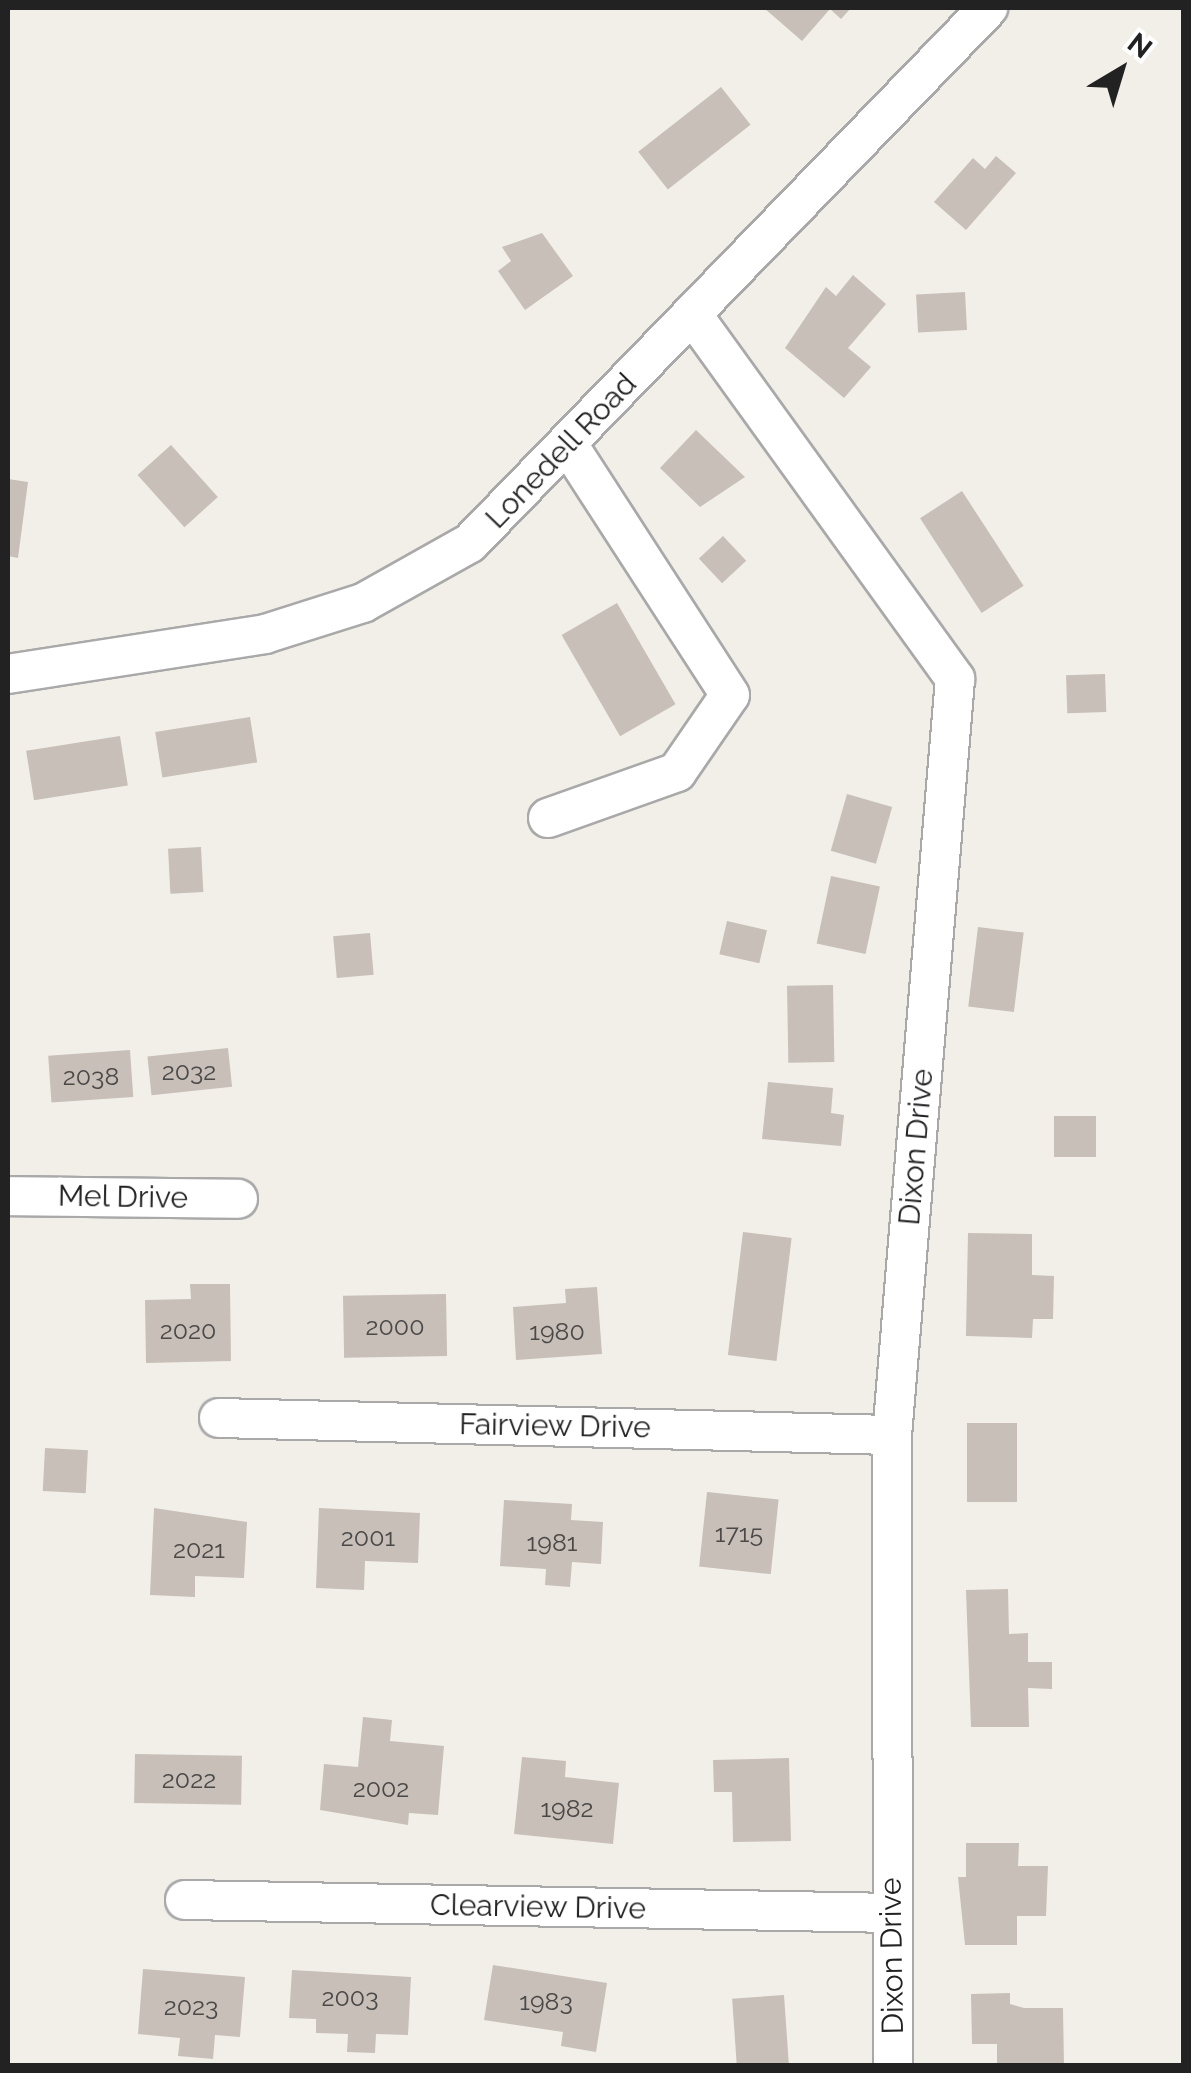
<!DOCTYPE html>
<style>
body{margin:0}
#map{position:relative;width:1191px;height:2073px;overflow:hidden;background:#f2efe9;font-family:Raleway,sans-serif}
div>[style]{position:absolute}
.building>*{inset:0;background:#c7bfb8;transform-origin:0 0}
.roads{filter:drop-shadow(2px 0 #a9a9a9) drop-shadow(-2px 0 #a9a9a9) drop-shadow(0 2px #a9a9a9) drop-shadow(0 -2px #a9a9a9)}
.minor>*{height:38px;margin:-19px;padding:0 19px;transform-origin:19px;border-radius:19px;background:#fff}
span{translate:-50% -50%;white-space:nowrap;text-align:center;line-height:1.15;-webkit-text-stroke:9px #fff;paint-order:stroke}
.number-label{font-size:25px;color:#4b4948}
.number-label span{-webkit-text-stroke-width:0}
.street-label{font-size:30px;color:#222}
.frame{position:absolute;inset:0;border:10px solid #222;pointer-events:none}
.north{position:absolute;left:1071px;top:20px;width:100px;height:100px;-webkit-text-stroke:8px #fff;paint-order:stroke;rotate:38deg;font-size:28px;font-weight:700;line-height:40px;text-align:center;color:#222}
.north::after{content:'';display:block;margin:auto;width:35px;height:45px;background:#222;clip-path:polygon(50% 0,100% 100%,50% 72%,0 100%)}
</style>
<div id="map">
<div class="building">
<i style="clip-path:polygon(764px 8px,851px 8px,841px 19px,830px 9px,802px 41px)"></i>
<i style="left:721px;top:87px;width:48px;height:105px;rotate:52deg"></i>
<i style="clip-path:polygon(996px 156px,1016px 173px,966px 230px,934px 202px,973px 158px,985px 169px)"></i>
<i style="clip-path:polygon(542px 233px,573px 276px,525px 310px,498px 271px,511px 261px,502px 247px)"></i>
<i style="clip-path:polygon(853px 275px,886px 304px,848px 348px,871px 367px,844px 398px,785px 348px,826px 287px,836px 296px)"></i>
<i style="left:965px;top:292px;width:38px;height:49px;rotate:87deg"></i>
<i style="clip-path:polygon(696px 430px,745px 477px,700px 507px,660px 468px)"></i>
<i style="left:171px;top:445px;width:70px;height:45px;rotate:48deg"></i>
<i style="clip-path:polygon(8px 479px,28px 482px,18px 558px,8px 556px)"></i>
<i style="left:962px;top:491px;width:113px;height:50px;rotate:57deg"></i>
<i style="left:723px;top:536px;width:34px;height:33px;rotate:47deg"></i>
<i style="left:617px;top:603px;width:117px;height:64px;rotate:60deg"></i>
<i style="left:1105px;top:674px;width:38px;height:39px;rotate:88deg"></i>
<i style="left:250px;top:717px;width:46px;height:96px;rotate:81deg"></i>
<i style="left:120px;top:736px;width:50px;height:95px;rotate:81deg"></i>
<i style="left:847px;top:794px;width:47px;height:59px;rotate:16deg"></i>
<i style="left:201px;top:847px;width:45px;height:33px;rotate:87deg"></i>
<i style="left:831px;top:876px;width:50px;height:69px;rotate:12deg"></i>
<i style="left:727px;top:921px;width:41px;height:34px;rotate:13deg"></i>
<i style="left:978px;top:927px;width:46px;height:80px;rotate:7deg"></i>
<i style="left:370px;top:933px;width:42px;height:37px;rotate:85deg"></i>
<i style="left:833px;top:985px;width:77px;height:46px;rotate:89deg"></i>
<i style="left:228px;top:1048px;width:39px;height:81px;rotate:84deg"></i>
<i style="left:130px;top:1050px;width:47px;height:82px;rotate:86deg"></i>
<i style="clip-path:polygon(768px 1082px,833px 1088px,831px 1113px,844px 1115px,841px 1146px,762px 1139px)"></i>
<i style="left:1054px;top:1116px;width:42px;height:41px"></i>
<i style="left:743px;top:1232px;width:49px;height:124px;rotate:7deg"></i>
<i style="clip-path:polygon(968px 1233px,1032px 1234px,1032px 1275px,1054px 1276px,1053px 1319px,1033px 1319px,1032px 1338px,966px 1336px)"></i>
<i style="clip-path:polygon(190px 1284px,230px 1284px,231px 1361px,146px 1363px,145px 1300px,191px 1299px)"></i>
<i style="clip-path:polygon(597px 1287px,602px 1354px,516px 1360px,513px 1307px,566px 1303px,565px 1289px)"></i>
<i style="left:446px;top:1294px;width:62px;height:103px;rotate:89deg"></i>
<i style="left:967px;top:1423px;width:50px;height:79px"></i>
<i style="left:45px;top:1448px;width:43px;height:43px;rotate:3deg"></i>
<i style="left:707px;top:1492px;width:72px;height:75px;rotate:6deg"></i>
<i style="clip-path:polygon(504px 1500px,572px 1504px,571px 1520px,603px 1522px,601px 1564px,572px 1562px,570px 1587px,545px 1585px,546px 1569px,500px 1566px)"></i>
<i style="clip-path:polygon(154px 1508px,247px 1522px,244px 1578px,195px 1576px,195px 1597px,150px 1595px)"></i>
<i style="clip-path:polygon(319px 1508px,420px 1513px,418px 1563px,365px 1561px,364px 1590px,316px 1588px)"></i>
<i style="clip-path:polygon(1008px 1589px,1009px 1634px,1028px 1633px,1028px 1662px,1052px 1662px,1052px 1689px,1028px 1688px,1029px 1727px,971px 1727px,966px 1590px)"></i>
<i style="clip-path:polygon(363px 1717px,392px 1720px,390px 1741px,444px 1746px,438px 1815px,409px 1813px,408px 1825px,320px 1810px,324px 1764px,358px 1767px)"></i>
<i style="left:135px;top:1754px;width:107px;height:49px;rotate:1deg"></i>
<i style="clip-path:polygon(522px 1757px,566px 1761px,565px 1777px,619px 1783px,613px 1844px,514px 1834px)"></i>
<i style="clip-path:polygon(789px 1758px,791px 1841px,733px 1842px,732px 1792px,714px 1792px,713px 1760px)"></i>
<i style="clip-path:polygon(966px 1843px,1019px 1843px,1018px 1866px,1048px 1866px,1046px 1916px,1017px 1916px,1017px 1945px,965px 1945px,958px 1877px,966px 1877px)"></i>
<i style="clip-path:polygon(493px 1965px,607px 1983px,596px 2052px,561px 2046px,563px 2032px,484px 2020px)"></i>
<i style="clip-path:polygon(143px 1969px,245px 1977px,240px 2037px,215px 2035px,213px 2059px,178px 2056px,180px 2038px,138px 2034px)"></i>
<i style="clip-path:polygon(292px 1970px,411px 1977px,408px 2035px,376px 2034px,375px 2053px,347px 2052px,348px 2034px,316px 2033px,316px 2019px,289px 2018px)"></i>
<i style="clip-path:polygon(1010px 1993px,1010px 2004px,1024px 2008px,1063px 2008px,1064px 2066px,997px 2066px,997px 2044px,972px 2044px,971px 1994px)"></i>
<i style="left:784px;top:1995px;width:71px;height:52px;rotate:86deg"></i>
</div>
<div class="roads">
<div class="minor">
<i style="left:692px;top:314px;width:450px;rotate:54.2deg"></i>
<i style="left:955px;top:679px;width:759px;rotate:94.76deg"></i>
<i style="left:892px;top:1435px;width:631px;rotate:89.91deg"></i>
<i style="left:8px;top:674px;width:260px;rotate:-8.8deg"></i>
<i style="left:265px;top:634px;width:103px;rotate:-17.6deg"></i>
<i style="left:363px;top:603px;width:123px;rotate:-29.3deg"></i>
<i style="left:470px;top:543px;width:745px;rotate:-45.92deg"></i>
<i style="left:548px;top:818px;width:137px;rotate:-19.6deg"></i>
<i style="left:677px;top:772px;width:93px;rotate:-55.5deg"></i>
<i style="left:730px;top:695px;width:297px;rotate:-122.9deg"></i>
<i style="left:8px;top:1196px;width:230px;rotate:0.7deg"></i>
<i style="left:219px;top:1418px;width:673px;rotate:1.45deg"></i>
<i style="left:185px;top:1900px;width:706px;rotate:1.05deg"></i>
</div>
</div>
<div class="number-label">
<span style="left:189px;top:1071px">2032</span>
<span style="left:91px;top:1076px">2038</span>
<span style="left:395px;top:1326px">2000</span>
<span style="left:188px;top:1330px">2020</span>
<span style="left:557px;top:1331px">1980</span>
<span style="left:739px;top:1533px">1715</span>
<span style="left:368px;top:1537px">2001</span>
<span style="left:552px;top:1542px">1981</span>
<span style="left:199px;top:1549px">2021</span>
<span style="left:189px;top:1779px">2022</span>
<span style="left:381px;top:1788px">2002</span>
<span style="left:567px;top:1808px">1982</span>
<span style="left:350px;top:1997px">2003</span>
<span style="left:546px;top:2001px">1983</span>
<span style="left:191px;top:2006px">2023</span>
</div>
<div class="street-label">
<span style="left:561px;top:451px;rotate:-46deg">Lonedell Road</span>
<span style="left:916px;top:1147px;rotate:-85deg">Dixon Drive</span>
<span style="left:123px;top:1197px;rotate:1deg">Mel Drive</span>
<span style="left:555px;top:1426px;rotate:1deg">Fairview Drive</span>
<span style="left:538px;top:1907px;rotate:1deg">Clearview Drive</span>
<span style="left:892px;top:1956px;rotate:-91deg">Dixon Drive</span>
</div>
<div class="frame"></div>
<div class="north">N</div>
</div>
